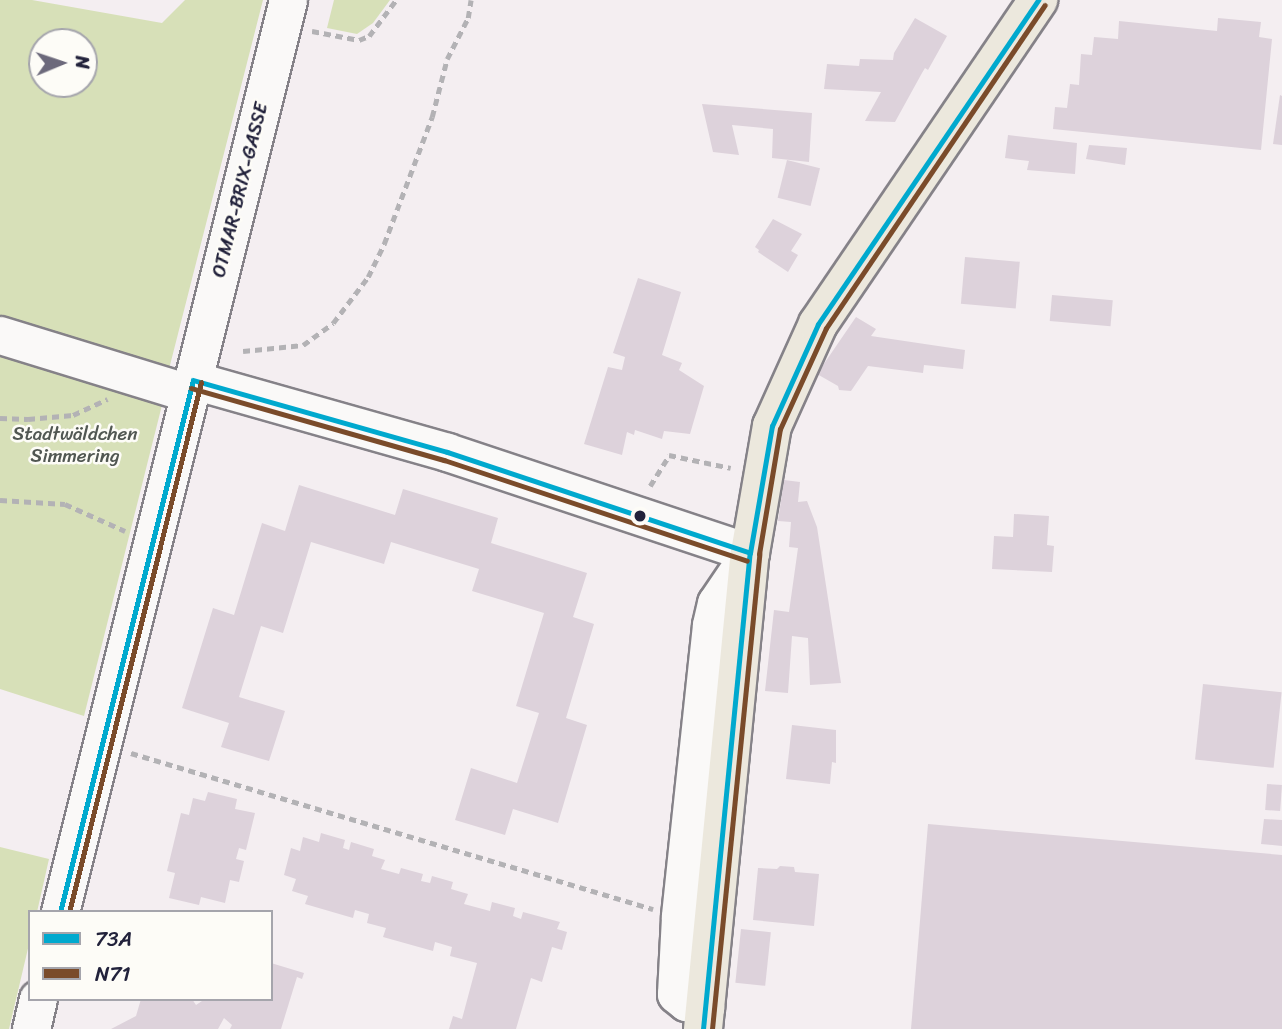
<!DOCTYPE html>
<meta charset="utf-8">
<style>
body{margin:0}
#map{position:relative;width:1282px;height:1029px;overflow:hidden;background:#f4eef1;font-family:Sriracha,sans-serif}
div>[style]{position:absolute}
.green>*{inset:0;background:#d7e0b8}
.building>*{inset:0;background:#ddd2db;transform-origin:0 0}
.path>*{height:4.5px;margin-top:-2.25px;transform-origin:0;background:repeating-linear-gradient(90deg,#b3b2b5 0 7px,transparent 0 12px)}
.roads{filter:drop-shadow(2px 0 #858288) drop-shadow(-2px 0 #858288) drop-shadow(0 2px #858288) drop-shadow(0 -2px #858288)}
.minor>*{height:37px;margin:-18.5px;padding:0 18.5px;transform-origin:18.5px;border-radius:18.5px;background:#faf9f8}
.major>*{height:38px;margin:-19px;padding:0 19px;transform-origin:19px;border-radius:19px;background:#ece8dd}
.bus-1>*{height:5px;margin:-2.5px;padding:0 2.5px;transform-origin:2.5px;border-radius:2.5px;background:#00a9ce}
.bus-2>*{height:5px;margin:-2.5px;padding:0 2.5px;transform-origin:2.5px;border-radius:2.5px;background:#7a4b2a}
.dots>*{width:19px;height:19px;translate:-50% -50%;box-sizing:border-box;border:4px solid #fdfcf7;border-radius:50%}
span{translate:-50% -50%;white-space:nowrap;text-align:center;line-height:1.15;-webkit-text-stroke:5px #fdfcf7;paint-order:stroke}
.street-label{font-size:19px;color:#22223b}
.park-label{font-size:19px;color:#515752}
.legend{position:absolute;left:28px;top:910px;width:245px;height:91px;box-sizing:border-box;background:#fdfcf7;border:2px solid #a5a5ac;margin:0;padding:9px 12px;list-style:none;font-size:21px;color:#22223b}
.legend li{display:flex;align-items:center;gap:14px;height:35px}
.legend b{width:35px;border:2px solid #a5a5ac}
.north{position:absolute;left:28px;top:28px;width:70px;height:70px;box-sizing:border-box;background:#fdfcf7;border:2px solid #a5a5ac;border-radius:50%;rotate:88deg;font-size:19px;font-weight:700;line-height:28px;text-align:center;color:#22223b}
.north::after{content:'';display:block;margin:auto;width:24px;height:32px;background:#6c697b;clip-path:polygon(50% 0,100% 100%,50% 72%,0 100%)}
</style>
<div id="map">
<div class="green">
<i style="clip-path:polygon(evenodd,0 0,32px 0,162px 23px,185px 0,263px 0,166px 381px,0 327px,0 0,42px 42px,84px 42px,84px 84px,42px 84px,42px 42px)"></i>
<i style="clip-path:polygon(334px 0,390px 0,373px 23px,357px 34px,327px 28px)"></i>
<i style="clip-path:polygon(0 341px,164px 397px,84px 716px,0 689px)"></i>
<i style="clip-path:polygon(0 847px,49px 859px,37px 912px,30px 912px,30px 940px,9px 1029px,0 1029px)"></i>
</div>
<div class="building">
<i style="clip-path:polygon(915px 18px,947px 36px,928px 70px,925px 68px,922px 73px,895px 122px,865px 121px,881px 92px,824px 89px,827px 64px,859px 66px,860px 59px,893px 60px,894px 53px)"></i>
<i style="clip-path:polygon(1218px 18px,1261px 22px,1259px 37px,1272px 39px,1261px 150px,1053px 129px,1055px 107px,1067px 108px,1070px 84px,1079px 85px,1081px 54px,1092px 55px,1094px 37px,1118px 39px,1119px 21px,1217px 31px)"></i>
<i style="clip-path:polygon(1280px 95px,1282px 96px,1282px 145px,1273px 144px)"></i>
<i style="clip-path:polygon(702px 104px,812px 113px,809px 162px,772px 158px,773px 129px,732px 125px,739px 155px,713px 152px)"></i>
<i style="clip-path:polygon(1008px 135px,1077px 143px,1075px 174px,1027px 170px,1029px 161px,1005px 158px)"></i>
<i style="clip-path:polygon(1089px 145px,1127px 148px,1125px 165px,1086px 159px)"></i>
<i style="left:787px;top:160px;width:34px;height:39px;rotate:14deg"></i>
<i style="clip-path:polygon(773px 219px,802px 234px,791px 251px,798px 255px,788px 272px,758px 252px,759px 250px,755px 247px)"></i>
<i style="left:965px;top:257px;width:55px;height:47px;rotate:5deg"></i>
<i style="clip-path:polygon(638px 278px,681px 292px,662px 355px,682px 363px,679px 370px,704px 386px,690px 434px,664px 431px,662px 439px,635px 430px,634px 435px,627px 432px,622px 455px,584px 444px,608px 367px,622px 370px,625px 357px,613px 353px)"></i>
<i style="left:1052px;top:295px;width:61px;height:26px;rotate:5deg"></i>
<i style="clip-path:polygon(856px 317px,876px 329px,871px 336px,965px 350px,963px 369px,924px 365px,923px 373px,868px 366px,851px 391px,839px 390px,838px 386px,817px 374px)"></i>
<i style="clip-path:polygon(784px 480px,800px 482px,798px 502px,807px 501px,817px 527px,841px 683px,810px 685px,808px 638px,792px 636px,788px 693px,765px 691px,774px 610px,789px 612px,798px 548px,789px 547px,791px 522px,778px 521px)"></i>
<i style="clip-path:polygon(299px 485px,395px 515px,403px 489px,498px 518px,491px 543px,587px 573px,573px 617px,594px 624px,566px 718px,587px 725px,558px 823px,513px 809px,505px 835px,455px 820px,471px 768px,517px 783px,539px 713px,516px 706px,544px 613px,472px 591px,479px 569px,391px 542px,384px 564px,311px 542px,283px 633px,261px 626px,239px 697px,285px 711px,269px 761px,221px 747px,229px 723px,182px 708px,213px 608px,234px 615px,262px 523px,285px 531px)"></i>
<i style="clip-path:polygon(1014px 514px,1049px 516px,1047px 545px,1054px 546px,1052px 572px,992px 569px,994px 536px,1013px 537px)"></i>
<i style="left:1203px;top:684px;width:79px;height:76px;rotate:6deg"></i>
<i style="clip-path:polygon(792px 725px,836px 730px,836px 763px,832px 762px,830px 784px,786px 779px)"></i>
<i style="left:1267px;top:784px;width:15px;height:26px;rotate:4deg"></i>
<i style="clip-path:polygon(208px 792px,237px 799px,235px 809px,255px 813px,246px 850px,239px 848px,236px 859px,244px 861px,239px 882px,230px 880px,225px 903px,201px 897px,199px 905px,169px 898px,175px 873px,167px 871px,181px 813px,189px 815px,193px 798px,205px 801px)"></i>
<i style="clip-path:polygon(1264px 819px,1282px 820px,1282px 846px,1261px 844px)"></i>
<i style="clip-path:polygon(928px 824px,1282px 855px,1282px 1029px,911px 1029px)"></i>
<i style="clip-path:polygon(321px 833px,345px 840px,343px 848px,349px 850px,351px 842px,374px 849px,372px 856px,385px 860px,381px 869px,399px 874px,401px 868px,423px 874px,421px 881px,430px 883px,432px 876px,453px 882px,451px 889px,468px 894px,464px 904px,490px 911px,492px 902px,515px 908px,513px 916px,521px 919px,523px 912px,560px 922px,557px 929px,567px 932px,562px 950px,552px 947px,542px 982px,531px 978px,516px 1029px,449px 1029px,453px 1016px,462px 1019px,477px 963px,450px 956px,452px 947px,435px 942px,433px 951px,383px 937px,386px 928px,367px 923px,369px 914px,355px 910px,353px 918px,305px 904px,308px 896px,292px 891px,296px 879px,284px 875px,291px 848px,300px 851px,303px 837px,319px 842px)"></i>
<i style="clip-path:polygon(780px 866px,794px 867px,795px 872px,819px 874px,814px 926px,753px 920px,758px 868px,777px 869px)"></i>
<i style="left:741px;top:929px;width:30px;height:54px;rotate:6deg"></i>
<i style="clip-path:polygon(271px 963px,304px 973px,302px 979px,297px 977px,281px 1029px,230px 1029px,232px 1025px,224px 1018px,218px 1029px,111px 1029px,136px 1016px,141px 999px,192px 999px,196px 1005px,205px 999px,271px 999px)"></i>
</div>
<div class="path">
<i style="left:312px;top:31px;width:48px;rotate:10.8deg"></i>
<i style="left:359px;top:40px;width:11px;rotate:-22deg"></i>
<i style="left:369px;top:36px;width:45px;rotate:-53.1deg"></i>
<i style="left:243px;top:351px;width:60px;rotate:-5.7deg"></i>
<i style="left:303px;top:345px;width:37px;rotate:-36deg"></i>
<i style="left:333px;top:323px;width:58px;rotate:-52.7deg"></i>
<i style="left:368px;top:277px;width:37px;rotate:-64deg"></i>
<i style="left:384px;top:244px;width:136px;rotate:-69.3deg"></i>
<i style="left:432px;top:117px;width:60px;rotate:-75.5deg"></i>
<i style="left:447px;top:59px;width:46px;rotate:-62.9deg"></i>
<i style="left:468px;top:18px;width:18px;rotate:-81deg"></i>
<i style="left:0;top:418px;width:28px;rotate:2deg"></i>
<i style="left:28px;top:419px;width:45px;rotate:-5.1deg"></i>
<i style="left:73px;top:415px;width:38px;rotate:-25deg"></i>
<i style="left:650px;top:486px;width:36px;rotate:-58deg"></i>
<i style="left:669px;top:455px;width:63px;rotate:11.8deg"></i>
<i style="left:0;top:500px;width:65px;rotate:3.5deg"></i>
<i style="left:65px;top:504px;width:66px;rotate:24.2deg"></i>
<i style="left:131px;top:753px;width:545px;rotate:16.64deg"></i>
</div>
<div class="roads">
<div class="minor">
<i style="left:0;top:335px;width:198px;rotate:17.1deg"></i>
<i style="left:193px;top:380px;width:264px;rotate:15.8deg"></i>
<i style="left:447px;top:452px;width:319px;rotate:18.4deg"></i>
<i style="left:750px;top:553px;width:60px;rotate:124.2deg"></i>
<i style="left:716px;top:603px;width:23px;rotate:103deg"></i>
<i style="left:711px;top:625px;width:294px;rotate:96.1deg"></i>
<i style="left:680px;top:917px;width:77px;rotate:93deg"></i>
<i style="left:676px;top:994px;width:13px;rotate:39deg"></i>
<i style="left:686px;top:1002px;width:20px;rotate:15deg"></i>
<i style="left:60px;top:912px;width:940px;rotate:-75.96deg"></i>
<i style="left:31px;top:1029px;width:31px;rotate:-77deg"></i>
</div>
<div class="major">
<i style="left:703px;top:1029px;width:478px;rotate:-84.4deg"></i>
<i style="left:750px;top:553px;width:129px;rotate:-80.2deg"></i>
<i style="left:772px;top:426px;width:112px;rotate:-65.7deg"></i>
<i style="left:818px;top:324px;width:392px;rotate:-55.8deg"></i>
</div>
</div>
<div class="bus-1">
<i style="left:193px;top:380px;width:264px;rotate:15.8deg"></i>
<i style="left:447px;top:452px;width:319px;rotate:18.4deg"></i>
<i style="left:60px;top:912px;width:548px;rotate:-75.96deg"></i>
<i style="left:703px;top:1029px;width:478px;rotate:-84.4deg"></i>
<i style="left:750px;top:553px;width:129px;rotate:-80.2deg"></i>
<i style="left:772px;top:426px;width:112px;rotate:-65.7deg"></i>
<i style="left:818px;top:324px;width:392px;rotate:-55.8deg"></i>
</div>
<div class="bus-2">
<i style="left:191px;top:388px;width:263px;rotate:15.9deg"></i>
<i style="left:444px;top:460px;width:319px;rotate:18.4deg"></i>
<i style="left:69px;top:912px;width:546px;rotate:-76.01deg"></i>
<i style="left:712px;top:1029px;width:477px;rotate:-84.3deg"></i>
<i style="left:759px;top:554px;width:127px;rotate:-80.5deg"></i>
<i style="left:780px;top:429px;width:111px;rotate:-65.5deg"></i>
<i style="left:826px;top:328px;width:390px;rotate:-55.9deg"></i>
</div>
<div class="dots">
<i style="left:640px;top:516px;background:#22223b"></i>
</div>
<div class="street-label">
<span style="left:240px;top:190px;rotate:-76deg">OTMAR-BRIX-GASSE</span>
</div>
<div class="park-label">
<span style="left:75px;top:445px">Stadtwäldchen<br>Simmering</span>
</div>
<ul class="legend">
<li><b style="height:9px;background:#00a9ce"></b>73A</li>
<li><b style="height:9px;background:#7a4b2a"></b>N71</li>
</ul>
<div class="north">N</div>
</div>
